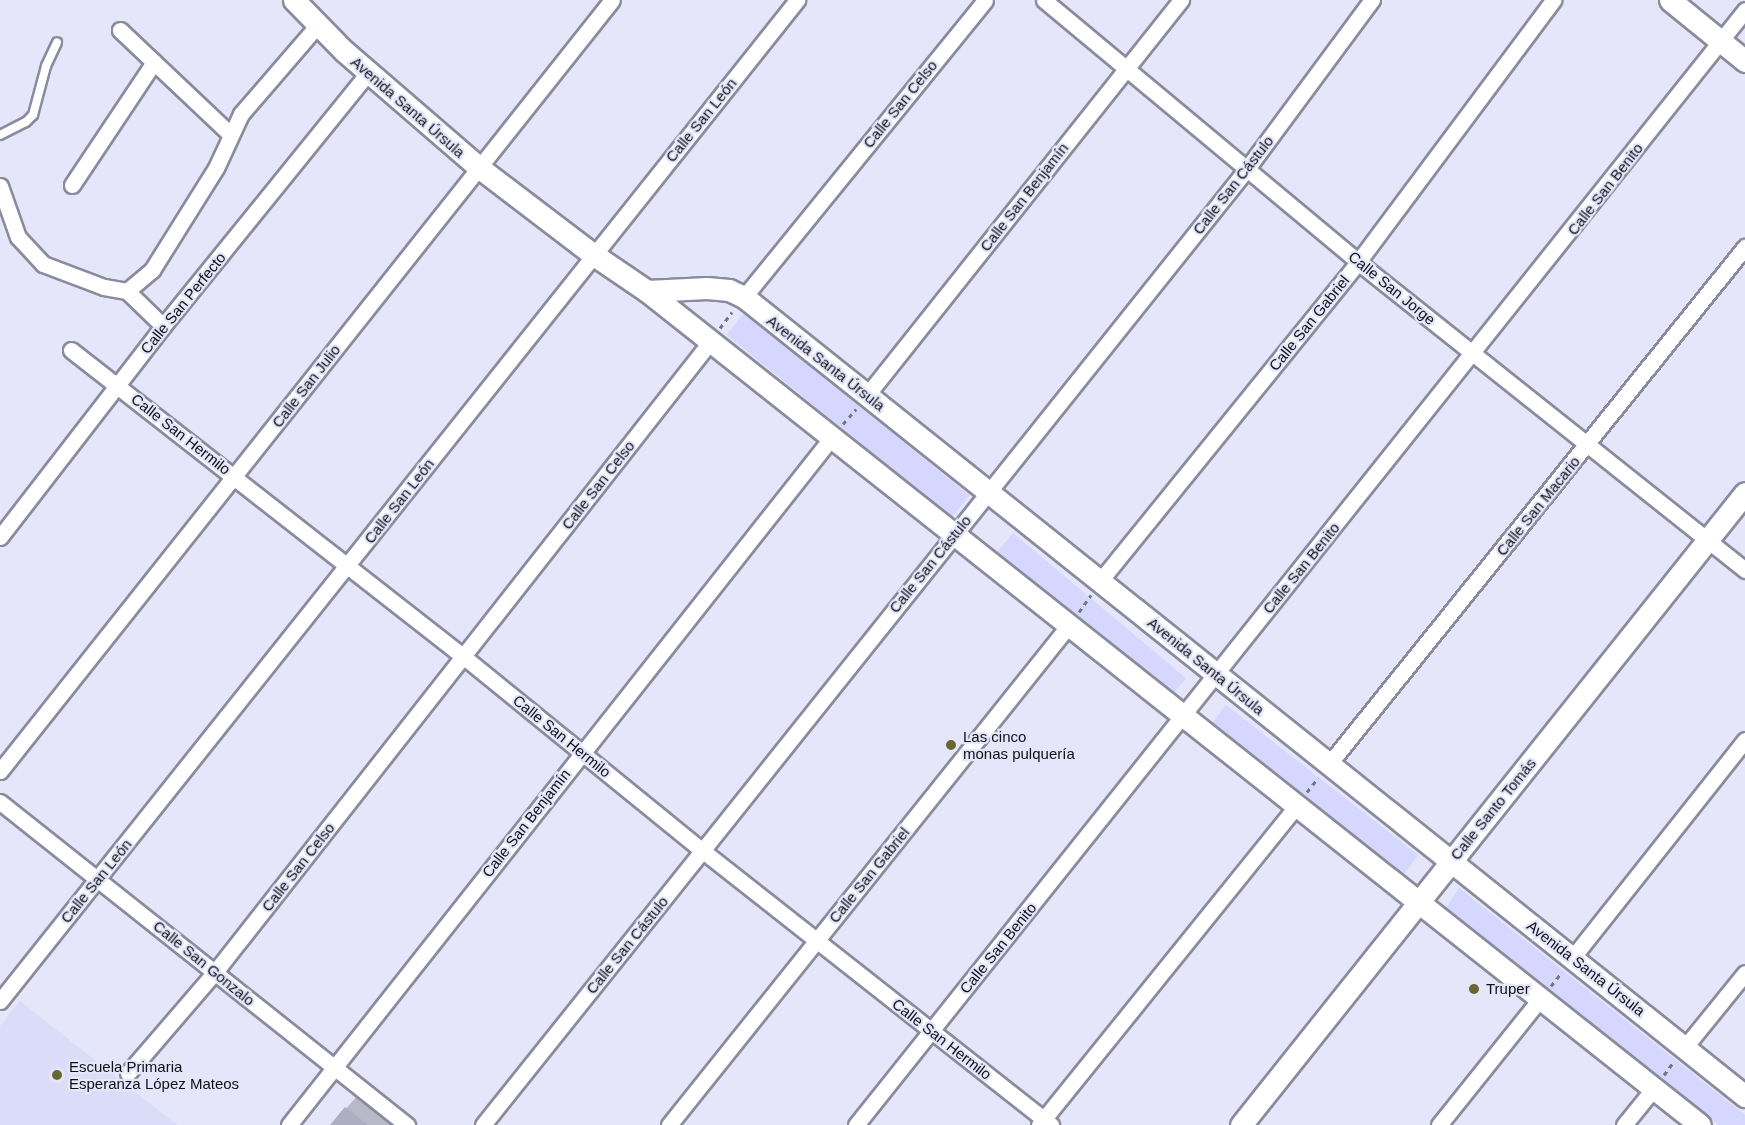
<!DOCTYPE html>
<meta charset="utf-8">
<style>
body{margin:0}
#map{position:relative;width:1745px;height:1125px;overflow:hidden;background:#e5e6fa;font-family:Helvetica,sans-serif}
div>[style]{position:absolute}
.built>*{inset:0;background:#dbdcf7}
.green>*{inset:0;background:#d6d7fe;transform-origin:0 0}
.shadow>*{inset:0;background:#0003}
.building>*{inset:0;background:#adaec1}
.path>*{height:3px;margin-top:-1.5px;transform-origin:0;background:repeating-linear-gradient(90deg,#767783 0 4.5px,transparent 0 9px)}
.roads{filter:drop-shadow(2px 0 #8b8b9d) drop-shadow(-2px 0 #8b8b9d) drop-shadow(0 2px #8b8b9d) drop-shadow(0 -2px #8b8b9d)}
.lane>*{height:8px;margin:-4px;padding:0 4px;transform-origin:4px;border-radius:4px;background:#fff}
.street>*{height:15px;margin:-7.5px;padding:0 7.5px;transform-origin:7.5px;border-radius:7.5px;background:#fff}
.secondary>*{height:21px;margin:-10.5px;padding:0 10.5px;transform-origin:10.5px;border-radius:10.5px;background:#fff}
.dots>*{width:16px;height:16px;translate:-50% -50%;box-sizing:border-box;border:3px solid #e5e6fa;border-radius:50%}
span{translate:-50% -50%;white-space:nowrap;text-align:center;line-height:1.15;-webkit-text-stroke:4.5px #e5e6fa;paint-order:stroke}
.street-label{font-size:15px;color:#0f0f15}
.poi-label{font-size:15px;color:#0f0f15}
.left{translate:0 -50%;text-align:left}
</style>
<div id="map">
<div class="built">
<i style="clip-path:polygon(20px 1001px,177px 1125px,0 1125px,0 1026px)"></i>
</div>
<div class="green">
<i style="left:744px;top:313px;width:290px;height:28px;rotate:39deg"></i>
<i style="left:1013px;top:533px;width:226px;height:26px;rotate:40deg"></i>
<i style="left:1226px;top:705px;width:244px;height:24px;rotate:38deg"></i>
<i style="clip-path:polygon(1459px 888px,1745px 1115px,1745px 1125px,1718px 1125px,1446px 908px)"></i>
</div>
<div class="shadow">
<i style="clip-path:polygon(357px 1096px,393px 1125px,332px 1125px)"></i>
</div>
<div class="building">
<i style="clip-path:polygon(345px 1107px,368px 1125px,330px 1125px)"></i>
</div>
<div class="path">
<i style="left:720px;top:328px;width:20px;rotate:-53deg"></i>
<i style="left:843px;top:424px;width:20px;rotate:-49deg"></i>
<i style="left:1079px;top:612px;width:21px;rotate:-55deg"></i>
<i style="left:1307px;top:792px;width:18px;rotate:-52deg"></i>
<i style="left:1551px;top:986px;width:18px;rotate:-52deg"></i>
<i style="left:1664px;top:1075px;width:17px;rotate:-54deg"></i>
</div>
<div class="roads">
<div class="lane">
<i style="left:0;top:135px;width:29px;rotate:-27deg"></i>
<i style="left:26px;top:122px;width:10px;rotate:-45deg"></i>
<i style="left:33px;top:115px;width:51px;rotate:-75.1deg"></i>
<i style="left:46px;top:66px;width:26px;rotate:-65deg"></i>
</div>
<div class="street">
<i style="left:1044px;top:0;width:409px;rotate:39.8deg"></i>
<i style="left:1358px;top:262px;width:495px;rotate:38.5deg"></i>
<i style="left:120px;top:30px;width:151px;rotate:43.4deg"></i>
<i style="left:72px;top:185px;width:148px;rotate:-56.3deg"></i>
<i style="left:0;top:186px;width:54px;rotate:70.6deg"></i>
<i style="left:18px;top:237px;width:37px;rotate:47deg"></i>
<i style="left:43px;top:264px;width:65px;rotate:20.7deg"></i>
<i style="left:104px;top:287px;width:23px;rotate:10deg"></i>
<i style="left:127px;top:291px;width:33px;rotate:-40deg"></i>
<i style="left:152px;top:270px;width:120px;rotate:-57.9deg"></i>
<i style="left:216px;top:168px;width:60px;rotate:-65.2deg"></i>
<i style="left:241px;top:114px;width:116px;rotate:-49.2deg"></i>
<i style="left:127px;top:291px;width:50px;rotate:44.2deg"></i>
<i style="left:744px;top:297px;width:382px;rotate:-50.9deg"></i>
<i style="left:71px;top:350px;width:499px;rotate:38deg"></i>
<i style="left:464px;top:657px;width:308px;rotate:39.1deg"></i>
<i style="left:703px;top:851px;width:443px;rotate:38.2deg"></i>
<i style="left:867px;top:395px;width:505px;rotate:-51.52deg"></i>
<i style="left:0;top:537px;width:267px;rotate:-52.3deg"></i>
<i style="left:163px;top:326px;width:327px;rotate:-51deg"></i>
<i style="left:1100px;top:581px;width:410px;rotate:-51deg"></i>
<i style="left:1358px;top:262px;width:327px;rotate:-53.3deg"></i>
<i style="left:1329px;top:764px;width:664px;rotate:-51.18deg"></i>
<i style="left:0;top:771px;width:984px;rotate:-51.56deg"></i>
<i style="left:0;top:802px;width:520px;rotate:38.44deg"></i>
<i style="left:1573px;top:957px;width:277px;rotate:-51.6deg"></i>
<i style="left:0;top:1001px;width:1280px;rotate:-51.47deg"></i>
<i style="left:1685px;top:1047px;width:95px;rotate:-51deg"></i>
<i style="left:128px;top:1073px;width:133px;rotate:-49.3deg"></i>
<i style="left:215px;top:972px;width:801px;rotate:-51.84deg"></i>
<i style="left:289px;top:1125px;width:876px;rotate:-51.72deg"></i>
<i style="left:483px;top:1125px;width:1222px;rotate:-51.38deg"></i>
<i style="left:1246px;top:170px;width:212px;rotate:-53.5deg"></i>
<i style="left:669px;top:1125px;width:640px;rotate:-51.34deg"></i>
<i style="left:856px;top:1125px;width:1426px;rotate:-51.43deg"></i>
<i style="left:1039px;top:1125px;width:411px;rotate:-51.1deg"></i>
<i style="left:1439px;top:1125px;width:161px;rotate:-51.3deg"></i>
<i style="left:1624px;top:1125px;width:48px;rotate:-51deg"></i>
</div>
<div class="secondary">
<i style="left:294px;top:0;width:71px;rotate:45.6deg"></i>
<i style="left:344px;top:51px;width:176px;rotate:40.8deg"></i>
<i style="left:477px;top:166px;width:147px;rotate:37.3deg"></i>
<i style="left:594px;top:255px;width:64px;rotate:34.2deg"></i>
<i style="left:647px;top:291px;width:1343px;rotate:38.38deg"></i>
<i style="left:1670px;top:0;width:97px;rotate:39.1deg"></i>
<i style="left:647px;top:291px;width:60px;rotate:-2.9deg"></i>
<i style="left:707px;top:288px;width:22px;rotate:5deg"></i>
<i style="left:729px;top:290px;width:17px;rotate:25deg"></i>
<i style="left:744px;top:297px;width:1281px;rotate:38.6deg"></i>
<i style="left:1241px;top:1125px;width:808px;rotate:-51.43deg"></i>
</div>
</div>
<div class="dots">
<i style="left:951px;top:745px;background:#6a6632"></i>
<i style="left:1474px;top:989px;background:#6a6632"></i>
<i style="left:57px;top:1075px;background:#6a6632"></i>
</div>
<div class="street-label">
<span style="left:900px;top:104px;rotate:-51deg">Calle San Celso</span>
<span style="left:408px;top:107px;rotate:41deg">Avenida Santa Úrsula</span>
<span style="left:701px;top:120px;rotate:-51deg">Calle San León</span>
<span style="left:1233px;top:185px;rotate:-52deg">Calle San Cástulo</span>
<span style="left:1605px;top:189px;rotate:-52deg">Calle San Benito</span>
<span style="left:1024px;top:197px;rotate:-52deg">Calle San Benjamín</span>
<span style="left:1392px;top:288px;rotate:39deg">Calle San Jorge</span>
<span style="left:183px;top:303px;rotate:-51deg">Calle San Perfecto</span>
<span style="left:1309px;top:323px;rotate:-51deg">Calle San Gabriel</span>
<span style="left:826px;top:363px;rotate:38deg">Avenida Santa Úrsula</span>
<span style="left:306px;top:386px;rotate:-52deg">Calle San Julio</span>
<span style="left:181px;top:434px;rotate:38deg">Calle San Hermilo</span>
<span style="left:598px;top:485px;rotate:-52deg">Calle San Celso</span>
<span style="left:399px;top:501px;rotate:-52deg">Calle San León</span>
<span style="left:1538px;top:506px;rotate:-51deg">Calle San Macario</span>
<span style="left:930px;top:564px;rotate:-51deg">Calle San Cástulo</span>
<span style="left:1301px;top:568px;rotate:-51deg">Calle San Benito</span>
<span style="left:1206px;top:666px;rotate:39deg">Avenida Santa Úrsula</span>
<span style="left:562px;top:736px;rotate:39deg">Calle San Hermilo</span>
<span style="left:1493px;top:809px;rotate:-51deg">Calle Santo Tomás</span>
<span style="left:526px;top:823px;rotate:-52deg">Calle San Benjamín</span>
<span style="left:298px;top:867px;rotate:-52deg">Calle San Celso</span>
<span style="left:869px;top:875px;rotate:-51deg">Calle San Gabriel</span>
<span style="left:96px;top:881px;rotate:-51deg">Calle San León</span>
<span style="left:627px;top:945px;rotate:-51deg">Calle San Cástulo</span>
<span style="left:998px;top:948px;rotate:-51deg">Calle San Benito</span>
<span style="left:204px;top:963px;rotate:39deg">Calle San Gonzalo</span>
<span style="left:1586px;top:968px;rotate:38deg">Avenida Santa Úrsula</span>
<span style="left:942px;top:1039px;rotate:38deg">Calle San Hermilo</span>
</div>
<div class="poi-label">
<span class="left" style="left:963px;top:745px">Las cinco<br>monas pulquería</span>
<span class="left" style="left:1486px;top:989px">Truper</span>
<span class="left" style="left:69px;top:1075px">Escuela Primaria<br>Esperanza López Mateos</span>
</div>
</div>
